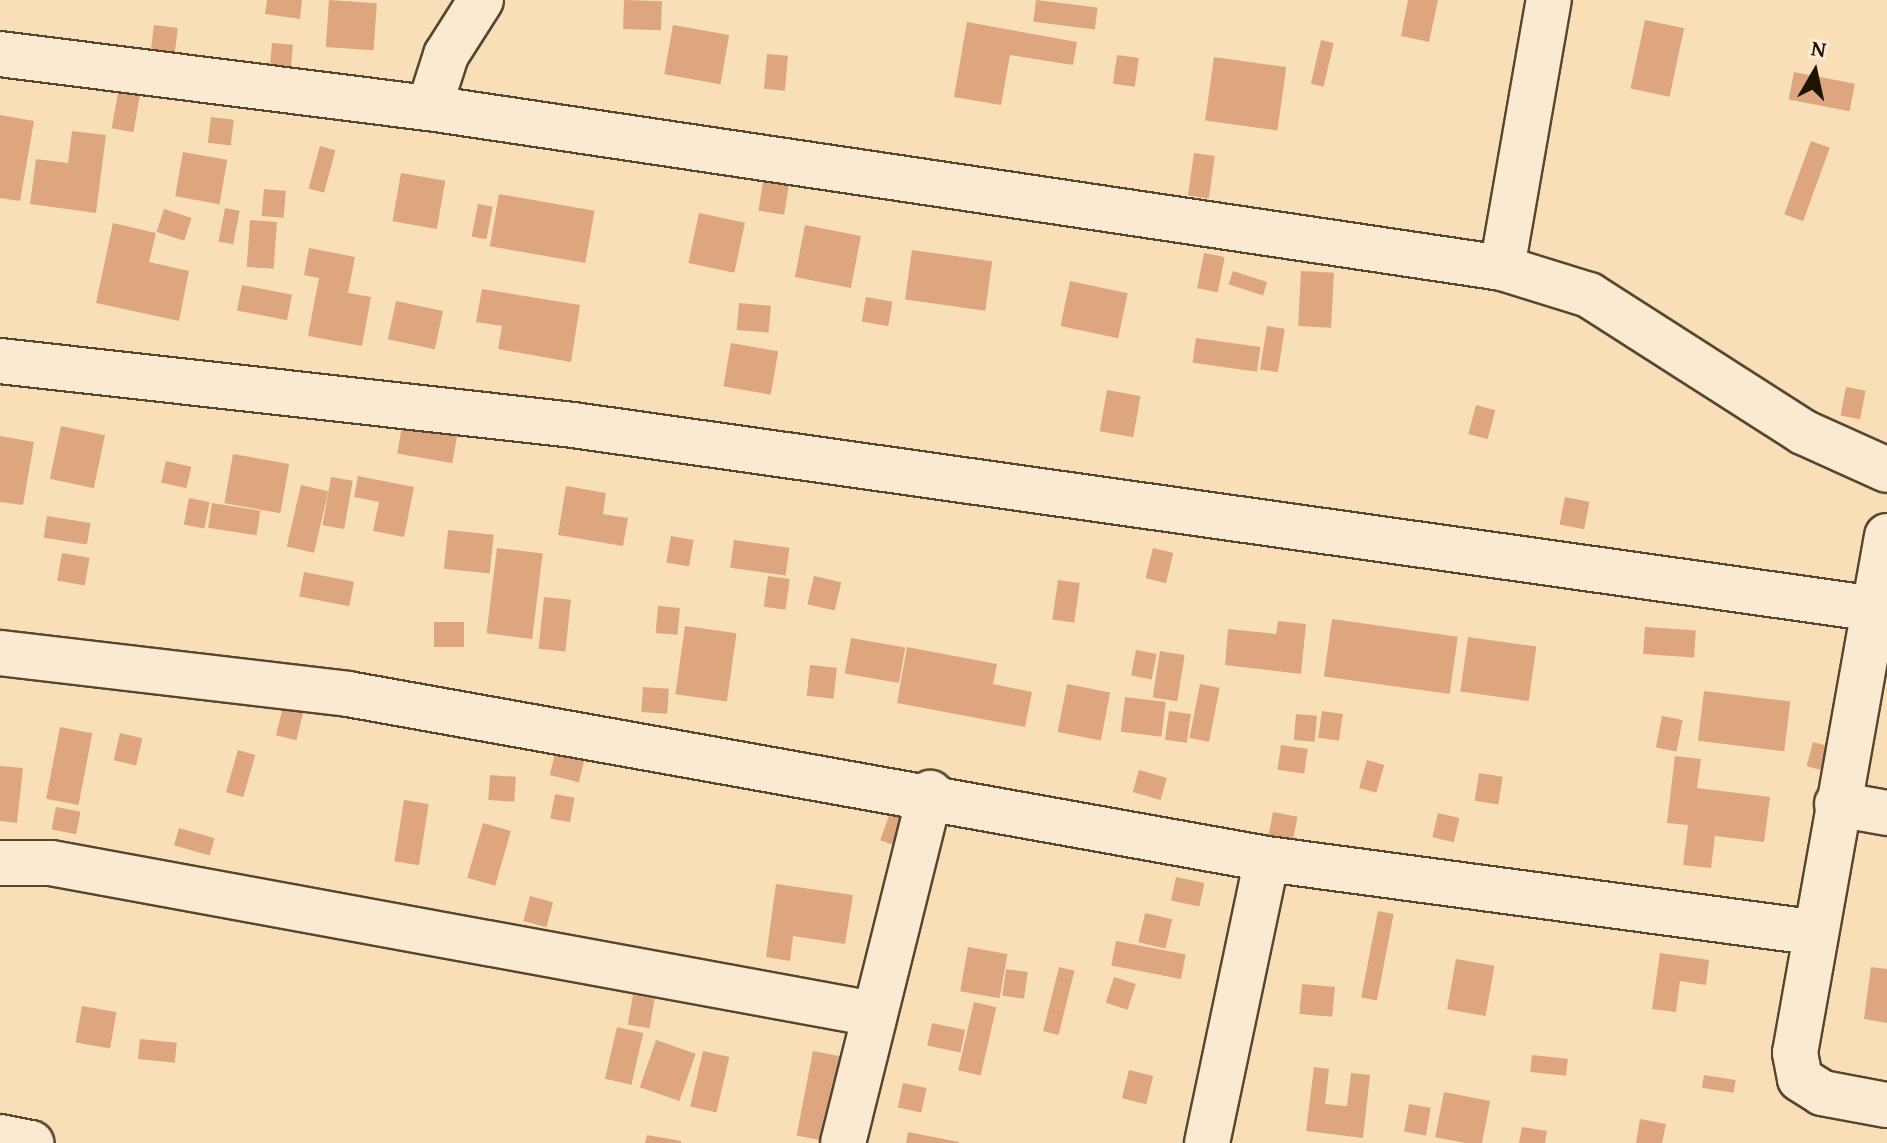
<!DOCTYPE html>
<style>
body{margin:0}
#map{position:relative;width:1887px;height:1143px;overflow:hidden;background:#f9dfb8;font-family:"Gentium Book Plus",serif}
div>[style]{position:absolute}
.building>*{inset:0;background:#dea67e;transform-origin:0 0}
.roads{filter:drop-shadow(2px 0 #574630) drop-shadow(-2px 0 #574630) drop-shadow(0 2px #574630) drop-shadow(0 -2px #574630)}
.minor>*{height:44px;margin:-22px;padding:0 22px;transform-origin:22px;border-radius:22px;background:#fbead1}
span{translate:-50% -50%;white-space:nowrap;text-align:center;line-height:1.15;-webkit-text-stroke:7px #fbead1;paint-order:stroke}
.north{position:absolute;left:1775px;top:32px;width:80px;height:80px;-webkit-text-stroke:6px #fbead1;paint-order:stroke;rotate:9deg;font-size:22px;font-weight:700;line-height:32px;text-align:center;color:#211302}
.north::after{content:'';display:block;margin:auto;width:28px;height:36px;background:#211302;clip-path:polygon(50% 0,100% 100%,50% 72%,0 100%)}
</style>
<div id="map">
<div class="building">
<i style="clip-path:polygon(267px 0,302px 0,300px 19px,265px 14px)"></i>
<i style="left:329px;top:0;width:48px;height:47px;rotate:4deg"></i>
<i style="left:624px;top:0;width:38px;height:29px;rotate:2deg"></i>
<i style="left:1036px;top:0;width:62px;height:22px;rotate:7deg"></i>
<i style="clip-path:polygon(1408px 0,1438px 0,1429px 42px,1401px 36px)"></i>
<i style="left:1645px;top:20px;width:40px;height:70px;rotate:12deg"></i>
<i style="clip-path:polygon(967px 22px,1077px 42px,1073px 65px,1010px 55px,1001px 105px,954px 97px)"></i>
<i style="left:154px;top:25px;width:24px;height:26px;rotate:7deg"></i>
<i style="left:673px;top:25px;width:57px;height:50px;rotate:10deg"></i>
<i style="left:1321px;top:40px;width:13px;height:45px;rotate:13deg"></i>
<i style="left:272px;top:43px;width:21px;height:28px;rotate:5deg"></i>
<i style="left:767px;top:54px;width:21px;height:35px;rotate:5deg"></i>
<i style="left:1117px;top:55px;width:22px;height:29px;rotate:8deg"></i>
<i style="left:1214px;top:57px;width:73px;height:64px;rotate:8deg"></i>
<i style="left:1794px;top:72px;width:62px;height:28px;rotate:11deg"></i>
<i style="left:119px;top:87px;width:22px;height:42px;rotate:10deg"></i>
<i style="clip-path:polygon(0 115px,34px 121px,20px 201px,0 198px)"></i>
<i style="left:211px;top:117px;width:23px;height:26px;rotate:7deg"></i>
<i style="clip-path:polygon(72px 131px,106px 135px,96px 213px,30px 204px,36px 159px,68px 163px)"></i>
<i style="left:1811px;top:141px;width:20px;height:78px;rotate:20deg"></i>
<i style="left:320px;top:146px;width:16px;height:44px;rotate:15deg"></i>
<i style="left:183px;top:152px;width:45px;height:45px;rotate:10deg"></i>
<i style="left:1194px;top:153px;width:21px;height:43px;rotate:8deg"></i>
<i style="left:401px;top:173px;width:45px;height:49px;rotate:10deg"></i>
<i style="left:763px;top:182px;width:26px;height:29px;rotate:9deg"></i>
<i style="left:264px;top:189px;width:22px;height:27px;rotate:5deg"></i>
<i style="left:499px;top:194px;width:97px;height:53px;rotate:10deg"></i>
<i style="left:478px;top:204px;width:15px;height:33px;rotate:11deg"></i>
<i style="left:225px;top:208px;width:15px;height:34px;rotate:11deg"></i>
<i style="left:164px;top:209px;width:29px;height:24px;rotate:18deg"></i>
<i style="left:699px;top:213px;width:47px;height:51px;rotate:12deg"></i>
<i style="left:250px;top:220px;width:27px;height:47px;rotate:4deg"></i>
<i style="clip-path:polygon(113px 223px,156px 233px,149px 262px,189px 271px,179px 321px,96px 303px)"></i>
<i style="left:805px;top:225px;width:57px;height:53px;rotate:11deg"></i>
<i style="clip-path:polygon(309px 248px,355px 257px,348px 293px,371px 297px,362px 346px,308px 336px,319px 278px,304px 275px)"></i>
<i style="left:912px;top:250px;width:81px;height:50px;rotate:8deg"></i>
<i style="left:1204px;top:253px;width:21px;height:36px;rotate:11deg"></i>
<i style="left:1233px;top:271px;width:36px;height:14px;rotate:18deg"></i>
<i style="left:1301px;top:271px;width:33px;height:55px;rotate:3deg"></i>
<i style="left:1070px;top:281px;width:59px;height:46px;rotate:12deg"></i>
<i style="left:242px;top:285px;width:51px;height:26px;rotate:11deg"></i>
<i style="clip-path:polygon(482px 289px,580px 305px,571px 362px,498px 349px,502px 326px,476px 322px)"></i>
<i style="left:866px;top:297px;width:27px;height:25px;rotate:10deg"></i>
<i style="left:396px;top:301px;width:48px;height:39px;rotate:12deg"></i>
<i style="left:739px;top:303px;width:32px;height:27px;rotate:5deg"></i>
<i style="left:1267px;top:326px;width:18px;height:44px;rotate:9deg"></i>
<i style="left:1196px;top:338px;width:65px;height:25px;rotate:8deg"></i>
<i style="left:731px;top:343px;width:48px;height:44px;rotate:10deg"></i>
<i style="left:1846px;top:387px;width:20px;height:29px;rotate:11deg"></i>
<i style="left:1107px;top:390px;width:34px;height:42px;rotate:10deg"></i>
<i style="left:1476px;top:405px;width:20px;height:30px;rotate:15deg"></i>
<i style="left:61px;top:426px;width:45px;height:54px;rotate:12deg"></i>
<i style="left:402px;top:426px;width:56px;height:28px;rotate:10deg"></i>
<i style="clip-path:polygon(0 436px,34px 442px,23px 505px,0 502px)"></i>
<i style="left:233px;top:454px;width:57px;height:50px;rotate:10deg"></i>
<i style="left:166px;top:461px;width:26px;height:22px;rotate:13deg"></i>
<i style="clip-path:polygon(358px 476px,414px 487px,404px 537px,373px 531px,379px 502px,354px 497px)"></i>
<i style="left:331px;top:477px;width:22px;height:49px;rotate:10deg"></i>
<i style="left:301px;top:485px;width:28px;height:63px;rotate:13deg"></i>
<i style="clip-path:polygon(566px 486px,606px 493px,603px 514px,628px 518px,623px 546px,558px 535px)"></i>
<i style="left:1565px;top:497px;width:25px;height:28px;rotate:11deg"></i>
<i style="left:189px;top:498px;width:21px;height:27px;rotate:11deg"></i>
<i style="left:212px;top:503px;width:49px;height:25px;rotate:9deg"></i>
<i style="left:47px;top:516px;width:44px;height:22px;rotate:9deg"></i>
<i style="left:448px;top:530px;width:46px;height:39px;rotate:6deg"></i>
<i style="left:671px;top:536px;width:23px;height:27px;rotate:10deg"></i>
<i style="left:734px;top:540px;width:56px;height:28px;rotate:8deg"></i>
<i style="left:497px;top:548px;width:46px;height:86px;rotate:7deg"></i>
<i style="left:1153px;top:548px;width:21px;height:31px;rotate:14deg"></i>
<i style="left:62px;top:553px;width:28px;height:28px;rotate:10deg"></i>
<i style="left:304px;top:572px;width:51px;height:25px;rotate:11deg"></i>
<i style="left:768px;top:576px;width:22px;height:31px;rotate:8deg"></i>
<i style="left:814px;top:576px;width:28px;height:29px;rotate:13deg"></i>
<i style="left:1058px;top:580px;width:22px;height:40px;rotate:8deg"></i>
<i style="left:544px;top:597px;width:27px;height:52px;rotate:6deg"></i>
<i style="left:658px;top:606px;width:22px;height:27px;rotate:5deg"></i>
<i style="left:1332px;top:619px;width:127px;height:58px;rotate:8deg"></i>
<i style="clip-path:polygon(1278px 621px,1306px 624px,1301px 674px,1225px 665px,1228px 629px,1276px 634px)"></i>
<i style="left:434px;top:622px;width:30px;height:25px"></i>
<i style="left:685px;top:626px;width:52px;height:69px;rotate:8deg"></i>
<i style="left:1645px;top:627px;width:51px;height:27px;rotate:4deg"></i>
<i style="left:1468px;top:637px;width:69px;height:55px;rotate:8deg"></i>
<i style="left:851px;top:638px;width:55px;height:36px;rotate:10deg"></i>
<i style="clip-path:polygon(907px 647px,997px 664px,993px 684px,1032px 692px,1025px 727px,897px 703px)"></i>
<i style="left:1136px;top:650px;width:21px;height:26px;rotate:11deg"></i>
<i style="left:1160px;top:651px;width:25px;height:47px;rotate:9deg"></i>
<i style="left:810px;top:665px;width:27px;height:31px;rotate:6deg"></i>
<i style="left:1067px;top:684px;width:44px;height:49px;rotate:11deg"></i>
<i style="left:1200px;top:684px;width:20px;height:55px;rotate:11deg"></i>
<i style="left:643px;top:687px;width:26px;height:25px;rotate:4deg"></i>
<i style="left:1704px;top:691px;width:87px;height:50px;rotate:7deg"></i>
<i style="left:1125px;top:697px;width:41px;height:35px;rotate:7deg"></i>
<i style="left:283px;top:707px;width:21px;height:29px;rotate:14deg"></i>
<i style="left:1169px;top:711px;width:22px;height:29px;rotate:8deg"></i>
<i style="left:1322px;top:711px;width:21px;height:27px;rotate:8deg"></i>
<i style="left:1296px;top:714px;width:21px;height:26px;rotate:5deg"></i>
<i style="left:1662px;top:716px;width:21px;height:32px;rotate:11deg"></i>
<i style="left:60px;top:727px;width:33px;height:73px;rotate:11deg"></i>
<i style="left:120px;top:733px;width:23px;height:28px;rotate:13deg"></i>
<i style="left:1813px;top:742px;width:24px;height:25px;rotate:15deg"></i>
<i style="left:1281px;top:745px;width:27px;height:25px;rotate:8deg"></i>
<i style="left:557px;top:746px;width:30px;height:30px;rotate:14deg"></i>
<i style="left:238px;top:750px;width:18px;height:44px;rotate:16deg"></i>
<i style="clip-path:polygon(1675px 756px,1701px 759px,1697px 788px,1770px 797px,1764px 842px,1715px 836px,1711px 868px,1683px 865px,1688px 825px,1667px 823px)"></i>
<i style="left:1367px;top:760px;width:18px;height:29px;rotate:16deg"></i>
<i style="clip-path:polygon(0 766px,23px 768px,17px 823px,0 821px)"></i>
<i style="left:1139px;top:770px;width:29px;height:23px;rotate:16deg"></i>
<i style="left:1479px;top:773px;width:24px;height:28px;rotate:9deg"></i>
<i style="left:490px;top:775px;width:26px;height:25px;rotate:4deg"></i>
<i style="left:555px;top:794px;width:20px;height:25px;rotate:11deg"></i>
<i style="left:404px;top:800px;width:25px;height:62px;rotate:9deg"></i>
<i style="left:56px;top:807px;width:25px;height:23px;rotate:11deg"></i>
<i style="left:1273px;top:812px;width:25px;height:25px;rotate:11deg"></i>
<i style="left:890px;top:813px;width:23px;height:29px;rotate:20deg"></i>
<i style="left:1438px;top:813px;width:22px;height:25px;rotate:13deg"></i>
<i style="left:483px;top:823px;width:29px;height:57px;rotate:16deg"></i>
<i style="left:179px;top:828px;width:37px;height:18px;rotate:16deg"></i>
<i style="left:1176px;top:877px;width:29px;height:24px;rotate:12deg"></i>
<i style="clip-path:polygon(776px 884px,853px 895px,845px 944px,793px 936px,790px 961px,766px 957px)"></i>
<i style="left:530px;top:896px;width:24px;height:26px;rotate:15deg"></i>
<i style="left:1378px;top:911px;width:16px;height:88px;rotate:11deg"></i>
<i style="left:1145px;top:913px;width:28px;height:30px;rotate:13deg"></i>
<i style="left:1116px;top:941px;width:71px;height:25px;rotate:11deg"></i>
<i style="left:968px;top:947px;width:40px;height:45px;rotate:10deg"></i>
<i style="clip-path:polygon(1660px 953px,1709px 960px,1706px 985px,1680px 981px,1676px 1012px,1652px 1009px)"></i>
<i style="left:1456px;top:959px;width:39px;height:51px;rotate:10deg"></i>
<i style="left:1059px;top:967px;width:16px;height:66px;rotate:14deg"></i>
<i style="clip-path:polygon(1871px 967px,1887px 969px,1887px 1023px,1864px 1019px)"></i>
<i style="left:1006px;top:969px;width:22px;height:27px;rotate:8deg"></i>
<i style="left:1114px;top:977px;width:23px;height:27px;rotate:18deg"></i>
<i style="left:1302px;top:984px;width:33px;height:30px;rotate:5deg"></i>
<i style="left:633px;top:995px;width:22px;height:30px;rotate:10deg"></i>
<i style="left:974px;top:1002px;width:23px;height:70px;rotate:13deg"></i>
<i style="left:82px;top:1006px;width:35px;height:37px;rotate:10deg"></i>
<i style="left:932px;top:1023px;width:34px;height:23px;rotate:12deg"></i>
<i style="left:617px;top:1027px;width:27px;height:53px;rotate:13deg"></i>
<i style="left:140px;top:1039px;width:37px;height:20px;rotate:6deg"></i>
<i style="left:656px;top:1040px;width:42px;height:50px;rotate:19deg"></i>
<i style="left:703px;top:1051px;width:27px;height:57px;rotate:13deg"></i>
<i style="left:813px;top:1051px;width:33px;height:86px;rotate:11deg"></i>
<i style="left:1532px;top:1055px;width:36px;height:17px;rotate:6deg"></i>
<i style="clip-path:polygon(1314px 1067px,1329px 1069px,1325px 1104px,1347px 1106px,1351px 1073px,1370px 1075px,1363px 1138px,1306px 1131px)"></i>
<i style="left:1129px;top:1070px;width:25px;height:29px;rotate:14deg"></i>
<i style="left:1704px;top:1075px;width:32px;height:13px;rotate:9deg"></i>
<i style="left:903px;top:1083px;width:24px;height:25px;rotate:12deg"></i>
<i style="left:1444px;top:1092px;width:47px;height:46px;rotate:11deg"></i>
<i style="left:1409px;top:1104px;width:22px;height:28px;rotate:10deg"></i>
<i style="clip-path:polygon(1640px 1119px,1666px 1124px,1662px 1143px,1636px 1143px)"></i>
<i style="clip-path:polygon(1522px 1127px,1547px 1131px,1545px 1143px,1519px 1143px)"></i>
<i style="clip-path:polygon(908px 1132px,959px 1142px,959px 1143px,906px 1143px)"></i>
<i style="clip-path:polygon(647px 1135px,681px 1141px,681px 1143px,645px 1143px)"></i>
</div>
<div class="roads">
<div class="minor">
<i style="left:0;top:54px;width:432px;rotate:7.2deg"></i>
<i style="left:429px;top:108px;width:1085px;rotate:8.48deg"></i>
<i style="left:1502px;top:268px;width:91px;rotate:17.2deg"></i>
<i style="left:1589px;top:295px;width:254px;rotate:32.6deg"></i>
<i style="left:1803px;top:432px;width:92px;rotate:24.3deg"></i>
<i style="left:429px;top:108px;width:56px;rotate:-72.2deg"></i>
<i style="left:446px;top:55px;width:65px;rotate:-57.5deg"></i>
<i style="left:1502px;top:268px;width:272px;rotate:-80.1deg"></i>
<i style="left:0;top:361px;width:577px;rotate:6.37deg"></i>
<i style="left:573px;top:425px;width:1315px;rotate:8.04deg"></i>
<i style="left:1887px;top:536px;width:525px;rotate:100.09deg"></i>
<i style="left:1795px;top:1053px;width:26px;rotate:79deg"></i>
<i style="left:1800px;top:1079px;width:26px;rotate:32deg"></i>
<i style="left:1822px;top:1093px;width:66px;rotate:10.5deg"></i>
<i style="left:0;top:653px;width:350px;rotate:6.7deg"></i>
<i style="left:348px;top:694px;width:934px;rotate:10.18deg"></i>
<i style="left:1267px;top:859px;width:549px;rotate:7.64deg"></i>
<i style="left:1837px;top:804px;width:51px;rotate:10.2deg"></i>
<i style="left:0;top:863px;width:51px"></i>
<i style="left:51px;top:863px;width:837px;rotate:10.4deg"></i>
<i style="left:0;top:1137px;width:32px;rotate:11deg"></i>
<i style="left:843px;top:1143px;width:361px;rotate:-76deg"></i>
<i style="left:1207px;top:1143px;width:290px;rotate:-78.1deg"></i>
</div>
</div>
<div class="north">N</div>
</div>
